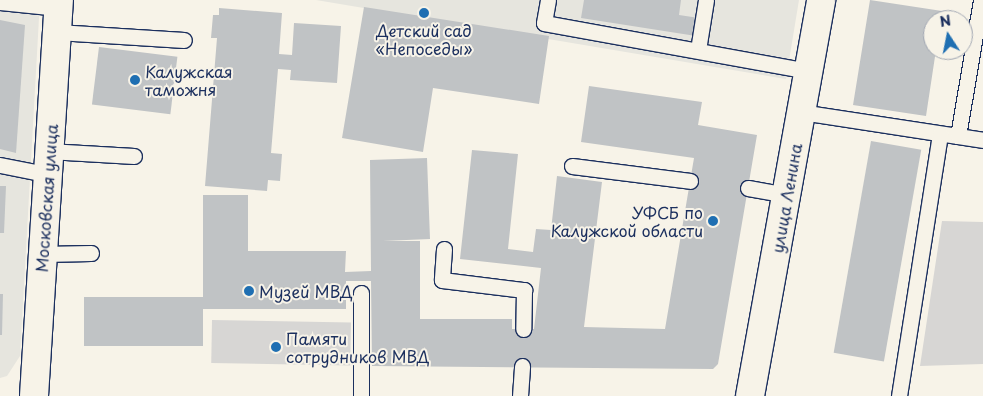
<!DOCTYPE html>
<meta charset="utf-8">
<style>
body{margin:0}
#map{position:relative;width:983px;height:396px;overflow:hidden;background:#f7f3e8;font-family:"Playpen Sans",sans-serif}
div>[style]{position:absolute}
.built>*{inset:0;background:#e6e5de}
.green>*{inset:0;background:#d7d6d4;transform-origin:0 0}
.building>*{inset:0;background:#c0c3c5;transform-origin:0 0}
.roads{filter:drop-shadow(1px 0 #1b2f5e) drop-shadow(-1px 0 #1b2f5e) drop-shadow(0 1px #1b2f5e) drop-shadow(0 -1px #1b2f5e)}
.lane>*{height:15px;margin:-7.5px;padding:0 7.5px;transform-origin:7.5px;border-radius:7.5px;background:#f7f3e8}
.secondary>*{height:28px;margin:-14px;padding:0 14px;transform-origin:14px;border-radius:14px;background:#f7f3e8}
.primary>*{height:28px;margin:-14px;padding:0 14px;transform-origin:14px;border-radius:14px;background:#f7f3e8}
.dots>*{width:14px;height:14px;translate:-50% -50%;box-sizing:border-box;border:2px solid #f7f3e8;border-radius:50%}
span{translate:-50% -50%;white-space:nowrap;text-align:center;line-height:1.15;-webkit-text-stroke:4px #f7f3e8;paint-order:stroke}
.poi-label{font-size:16px;color:#1b2f5e}
.left{translate:0 -50%;text-align:left}
.right{translate:-100% -50%;text-align:right}
.street-label{font-size:16px;color:#1b2f5e}
.north{position:absolute;left:923px;top:10px;width:50px;height:50px;box-sizing:border-box;background:#f7f3e8;border:1px solid #9fa5b1;border-radius:50%;rotate:349deg;font-size:14px;font-weight:700;line-height:20px;text-align:center;color:#1b2f5e}
.north::after{content:'';display:block;margin:auto;width:18px;height:22px;background:#1f6fb2;clip-path:polygon(50% 0,100% 100%,50% 72%,0 100%)}
</style>
<div id="map">
<div class="built">
<i style="clip-path:polygon(0 0,40px 0,20px 356px,7px 376px,0 378px)"></i>
<i style="clip-path:polygon(316px 0,799px 0,786px 79px)"></i>
</div>
<div class="green">
<i style="clip-path:polygon(942px 221px,983px 222px,983px 364px,920px 366px)"></i>
<i style="left:212px;top:320px;width:139px;height:43px;rotate:1deg"></i>
</div>
<div class="building">
<i style="clip-path:polygon(584px 0,681px 0,679px 15px,699px 18px,696px 36px,581px 18px)"></i>
<i style="clip-path:polygon(870px 0,942px 11px,941px 20px,933px 20px,936px 50px,926px 116px,853px 105px)"></i>
<i style="clip-path:polygon(364px 7px,549px 36px,539px 104px,433px 88px,423px 152px,342px 138px)"></i>
<i style="clip-path:polygon(219px 8px,282px 13px,279px 54px,292px 55px,294px 23px,341px 26px,337px 83px,290px 80px,291px 70px,278px 69px,271px 153px,282px 154px,280px 181px,268px 180px,267px 191px,205px 186px,217px 38px,211px 38px,213px 15px,219px 15px)"></i>
<i style="clip-path:polygon(0 20px,25px 25px,16px 153px,0 149px)"></i>
<i style="left:99px;top:47px;width:79px;height:58px;rotate:7deg"></i>
<i style="clip-path:polygon(589px 86px,702px 102px,698px 125px,757px 135px,718px 364px,713px 369px,372px 366px,371px 281px,346px 281px,346px 309px,203px 309px,203px 346px,84px 346px,84px 297px,203px 297px,203px 195px,248px 195px,248px 251px,346px 251px,345px 272px,371px 271px,370px 160px,427px 158px,430px 239px,383px 241px,420px 241px,420px 319px,512px 319px,512px 329px,534px 329px,541px 268px,460px 259px,472px 150px,518px 154px,508px 249px,533px 252px,536px 229px,551px 230px,557px 176px,602px 182px,584px 327px,665px 329px,694px 158px,581px 142px)"></i>
<i style="left:871px;top:141px;width:51px;height:215px;rotate:10deg"></i>
<i style="clip-path:polygon(0 186px,6px 186px,4px 233px,0 233px)"></i>
<i style="clip-path:polygon(0 294px,3px 294px,2px 335px,0 335px)"></i>
</div>
<div class="roads">
<div class="lane">
<i style="left:548px;top:0;width:23px;rotate:100deg"></i>
<i style="left:544px;top:23px;width:268px;rotate:10.3deg"></i>
<i style="left:0;top:2px;width:59px;rotate:5.8deg"></i>
<i style="left:57px;top:32px;width:127px;rotate:3.6deg"></i>
<i style="left:698px;top:50px;width:51px;rotate:-80.9deg"></i>
<i style="left:801px;top:112px;width:184px;rotate:8.7deg"></i>
<i style="left:958px;top:136px;width:138px;rotate:-80.4deg"></i>
<i style="left:48px;top:151px;width:86px;rotate:3.3deg"></i>
<i style="left:0;top:165px;width:47px;rotate:11.1deg"></i>
<i style="left:572px;top:166px;width:119px;rotate:7.2deg"></i>
<i style="left:748px;top:188px;width:39px;rotate:10deg"></i>
<i style="left:444px;top:249px;width:31px;rotate:94deg"></i>
<i style="left:442px;top:280px;width:83px;rotate:7deg"></i>
<i style="left:524px;top:290px;width:39px;rotate:91deg"></i>
<i style="left:42px;top:254px;width:49px;rotate:-1.2deg"></i>
<i style="left:361px;top:293px;width:103px;rotate:90deg"></i>
<i style="left:520px;top:396px;width:30px;rotate:-86deg"></i>
<i style="left:899px;top:396px;width:265px;rotate:-81.1deg"></i>
</div>
<div class="secondary">
<i style="left:750px;top:396px;width:402px;rotate:-79.8deg"></i>
</div>
<div class="primary">
<i style="left:34px;top:396px;width:397px;rotate:-86.4deg"></i>
</div>
</div>
<div class="dots">
<i style="left:424px;top:13px;background:#1f6fb2"></i>
<i style="left:135px;top:80px;background:#1f6fb2"></i>
<i style="left:713px;top:221px;background:#1f6fb2"></i>
<i style="left:249px;top:291px;background:#1f6fb2"></i>
<i style="left:276px;top:347px;background:#1f6fb2"></i>
</div>
<div class="poi-label">
<span style="left:424px;top:39px">Детский сад<br>«Непоседы»</span>
<span class="left" style="left:145px;top:80px">Калужская<br>таможня</span>
<span class="right" style="left:703px;top:221px">УФСБ по<br>Калужской области</span>
<span class="left" style="left:259px;top:291px">Музей МВД</span>
<span class="left" style="left:286px;top:347px">Памяти<br>сотрудников МВД</span>
</div>
<div class="street-label">
<span style="left:46px;top:198px;rotate:-86deg">Московская улица</span>
<span style="left:786px;top:198px;rotate:-80deg">улица Ленина</span>
</div>
<div class="north">N</div>
</div>
